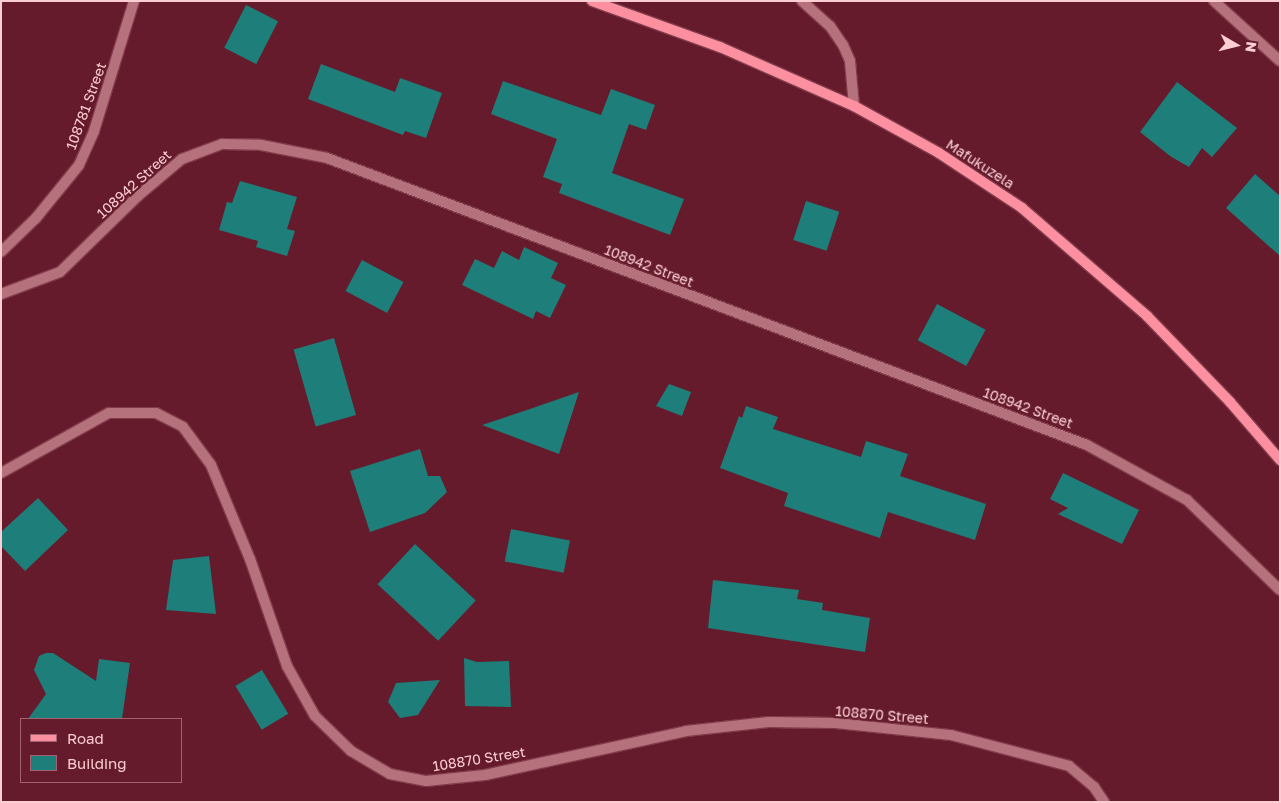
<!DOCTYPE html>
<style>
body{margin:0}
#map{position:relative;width:1281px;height:803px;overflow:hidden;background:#651b2c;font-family:"Golos Text",sans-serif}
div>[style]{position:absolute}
.building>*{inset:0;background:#1d7e7a;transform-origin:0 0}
.roads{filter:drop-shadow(1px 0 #803b4a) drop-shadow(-1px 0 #803b4a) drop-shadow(0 1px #803b4a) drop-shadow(0 -1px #803b4a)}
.minor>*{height:10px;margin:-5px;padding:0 5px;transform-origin:5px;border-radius:5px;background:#b6727c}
.tertiary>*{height:10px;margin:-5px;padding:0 5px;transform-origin:5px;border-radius:5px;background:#b6727c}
.secondary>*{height:10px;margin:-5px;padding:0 5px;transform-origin:5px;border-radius:5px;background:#fc90a0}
span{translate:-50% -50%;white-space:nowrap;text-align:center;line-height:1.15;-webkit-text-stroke:4.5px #651b2c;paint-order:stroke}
.street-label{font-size:14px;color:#fcced3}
.frame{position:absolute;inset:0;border:2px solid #fcced3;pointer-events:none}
.legend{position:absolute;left:20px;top:718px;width:162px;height:65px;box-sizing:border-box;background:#651b2c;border:1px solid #a1636f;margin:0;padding:6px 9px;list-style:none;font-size:15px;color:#fcced3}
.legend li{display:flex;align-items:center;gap:10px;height:25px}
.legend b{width:25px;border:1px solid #a1636f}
.north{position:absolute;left:1211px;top:20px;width:50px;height:50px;-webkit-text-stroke:4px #651b2c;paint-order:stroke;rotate:98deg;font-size:14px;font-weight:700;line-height:20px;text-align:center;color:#fcced3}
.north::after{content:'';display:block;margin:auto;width:18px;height:22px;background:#fcced3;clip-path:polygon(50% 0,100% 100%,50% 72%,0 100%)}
</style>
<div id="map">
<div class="building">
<i style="left:246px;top:5px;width:36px;height:48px;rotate:27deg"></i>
<i style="clip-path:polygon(321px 64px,395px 92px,400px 78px,442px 93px,426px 138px,405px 131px,403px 135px,308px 99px)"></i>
<i style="clip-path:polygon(503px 81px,601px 115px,611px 89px,655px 105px,646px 130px,629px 124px,612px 173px,684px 199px,670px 235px,559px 193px,562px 184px,543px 177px,557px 139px,491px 114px)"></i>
<i style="clip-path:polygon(1177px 82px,1237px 128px,1212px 157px,1202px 148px,1189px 167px,1170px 156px,1140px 132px)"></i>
<i style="clip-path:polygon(1255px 174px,1280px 196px,1280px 256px,1226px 208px)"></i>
<i style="clip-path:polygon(240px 181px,297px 197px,287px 229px,295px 231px,287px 256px,256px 247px,258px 241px,219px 230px,227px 202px,232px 203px)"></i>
<i style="left:806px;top:201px;width:35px;height:41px;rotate:18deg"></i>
<i style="clip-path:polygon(524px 247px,558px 263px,551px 278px,566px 285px,550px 318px,536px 311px,533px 319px,462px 285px,475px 259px,494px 268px,502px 251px,519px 260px)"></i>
<i style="left:362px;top:260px;width:47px;height:35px;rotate:28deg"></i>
<i style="left:937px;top:304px;width:55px;height:41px;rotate:28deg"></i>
<i style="left:334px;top:338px;width:80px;height:42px;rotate:74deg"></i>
<i style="clip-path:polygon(669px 384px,691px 392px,682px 416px,656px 406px)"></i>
<i style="clip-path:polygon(579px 392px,559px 454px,482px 425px,527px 410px)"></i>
<i style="clip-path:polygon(746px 406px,778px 417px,773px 429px,861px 457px,866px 441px,908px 454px,900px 476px,986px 504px,975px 540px,888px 512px,880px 538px,784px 506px,788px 493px,720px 468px,739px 416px,742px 418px)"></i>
<i style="clip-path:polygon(420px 449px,428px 476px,440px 476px,447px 492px,425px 513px,370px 532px,350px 471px)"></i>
<i style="clip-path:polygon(1063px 473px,1139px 510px,1122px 544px,1058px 514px,1068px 508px,1050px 499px)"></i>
<i style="clip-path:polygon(38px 498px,68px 530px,25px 571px,1px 546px,1px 532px)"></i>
<i style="left:511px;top:529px;width:60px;height:33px;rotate:11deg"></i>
<i style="left:415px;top:544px;width:83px;height:55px;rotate:43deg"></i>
<i style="clip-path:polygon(209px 556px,216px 614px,166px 610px,173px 560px)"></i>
<i style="clip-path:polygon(713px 580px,799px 590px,797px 599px,823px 603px,822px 610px,870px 618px,865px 652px,708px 628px)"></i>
<i style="clip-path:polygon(46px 653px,53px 653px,96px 681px,99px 659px,130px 663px,122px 719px,28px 719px,46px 694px,34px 670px,39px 656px)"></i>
<i style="clip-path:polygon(464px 658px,477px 662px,509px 661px,511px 707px,465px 706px)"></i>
<i style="left:262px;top:670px;width:51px;height:31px;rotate:59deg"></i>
<i style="clip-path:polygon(440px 680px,418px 715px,400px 718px,388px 702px,396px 683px)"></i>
</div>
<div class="roads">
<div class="minor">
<i style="left:802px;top:1px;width:38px;rotate:42deg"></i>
<i style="left:830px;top:26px;width:23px;rotate:56deg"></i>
<i style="left:843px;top:45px;width:17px;rotate:66deg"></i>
<i style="left:850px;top:61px;width:45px;rotate:84.9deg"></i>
<i style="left:1214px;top:1px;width:89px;rotate:42.3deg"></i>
<i style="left:1px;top:294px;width:63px;rotate:-20.4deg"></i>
<i style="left:60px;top:272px;width:109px;rotate:-44.3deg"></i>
<i style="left:138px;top:196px;width:57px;rotate:-40.1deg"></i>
<i style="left:182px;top:159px;width:43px;rotate:-20.6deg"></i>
<i style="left:222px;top:144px;width:39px;rotate:1deg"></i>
<i style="left:261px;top:145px;width:67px;rotate:11.1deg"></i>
<i style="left:327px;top:158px;width:812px;rotate:20.69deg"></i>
<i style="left:1087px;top:445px;width:114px;rotate:28.8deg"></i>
<i style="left:1187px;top:500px;width:129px;rotate:44.1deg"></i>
<i style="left:1px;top:473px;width:124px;rotate:-29.1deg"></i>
<i style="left:109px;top:413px;width:47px"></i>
<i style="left:156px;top:413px;width:30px;rotate:27deg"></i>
<i style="left:183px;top:427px;width:47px;rotate:53.6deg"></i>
<i style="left:211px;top:465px;width:102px;rotate:67.5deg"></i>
<i style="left:250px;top:559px;width:113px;rotate:70.9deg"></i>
<i style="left:287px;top:666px;width:57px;rotate:60.8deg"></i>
<i style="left:315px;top:716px;width:50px;rotate:44.2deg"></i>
<i style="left:351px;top:751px;width:45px;rotate:30.5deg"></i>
<i style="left:390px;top:774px;width:37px;rotate:11deg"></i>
<i style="left:426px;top:781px;width:59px;rotate:-5.8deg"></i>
<i style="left:485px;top:775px;width:206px;rotate:-12.3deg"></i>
<i style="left:686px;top:731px;width:83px;rotate:-6.2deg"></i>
<i style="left:769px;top:722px;width:67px;rotate:0.9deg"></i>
<i style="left:836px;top:723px;width:116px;rotate:6deg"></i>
<i style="left:951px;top:735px;width:122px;rotate:14.7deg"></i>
<i style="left:1069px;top:766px;width:33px;rotate:40deg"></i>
<i style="left:1094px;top:787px;width:18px;rotate:56deg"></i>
</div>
<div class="tertiary">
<i style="left:1px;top:252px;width:49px;rotate:-44.2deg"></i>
<i style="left:36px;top:218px;width:68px;rotate:-50.9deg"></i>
<i style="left:79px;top:165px;width:37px;rotate:-66deg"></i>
<i style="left:94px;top:131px;width:136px;rotate:-72.9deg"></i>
</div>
<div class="secondary">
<i style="left:592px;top:1px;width:136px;rotate:19.8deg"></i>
<i style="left:720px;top:47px;width:146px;rotate:23.8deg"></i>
<i style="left:854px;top:106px;width:97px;rotate:28.9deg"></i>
<i style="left:939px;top:153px;width:100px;rotate:33.5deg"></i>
<i style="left:1022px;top:208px;width:165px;rotate:40.8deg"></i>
<i style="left:1147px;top:316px;width:120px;rotate:46deg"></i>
<i style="left:1230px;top:402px;width:77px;rotate:49.2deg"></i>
</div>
</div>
<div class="street-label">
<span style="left:86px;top:106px;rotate:-70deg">108781 Street</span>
<span style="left:980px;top:164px;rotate:33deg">Mafukuzela</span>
<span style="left:134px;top:184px;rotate:-42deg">108942 Street</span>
<span style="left:649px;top:266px;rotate:21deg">108942 Street</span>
<span style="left:1028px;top:408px;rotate:20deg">108942 Street</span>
<span style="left:882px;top:715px;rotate:5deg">108870 Street</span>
<span style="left:479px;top:759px;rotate:-9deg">108870 Street</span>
</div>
<div class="frame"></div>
<ul class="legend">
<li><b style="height:6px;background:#fc90a0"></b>Road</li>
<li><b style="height:14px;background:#1d7e7a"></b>Building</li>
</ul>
<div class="north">N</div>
</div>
